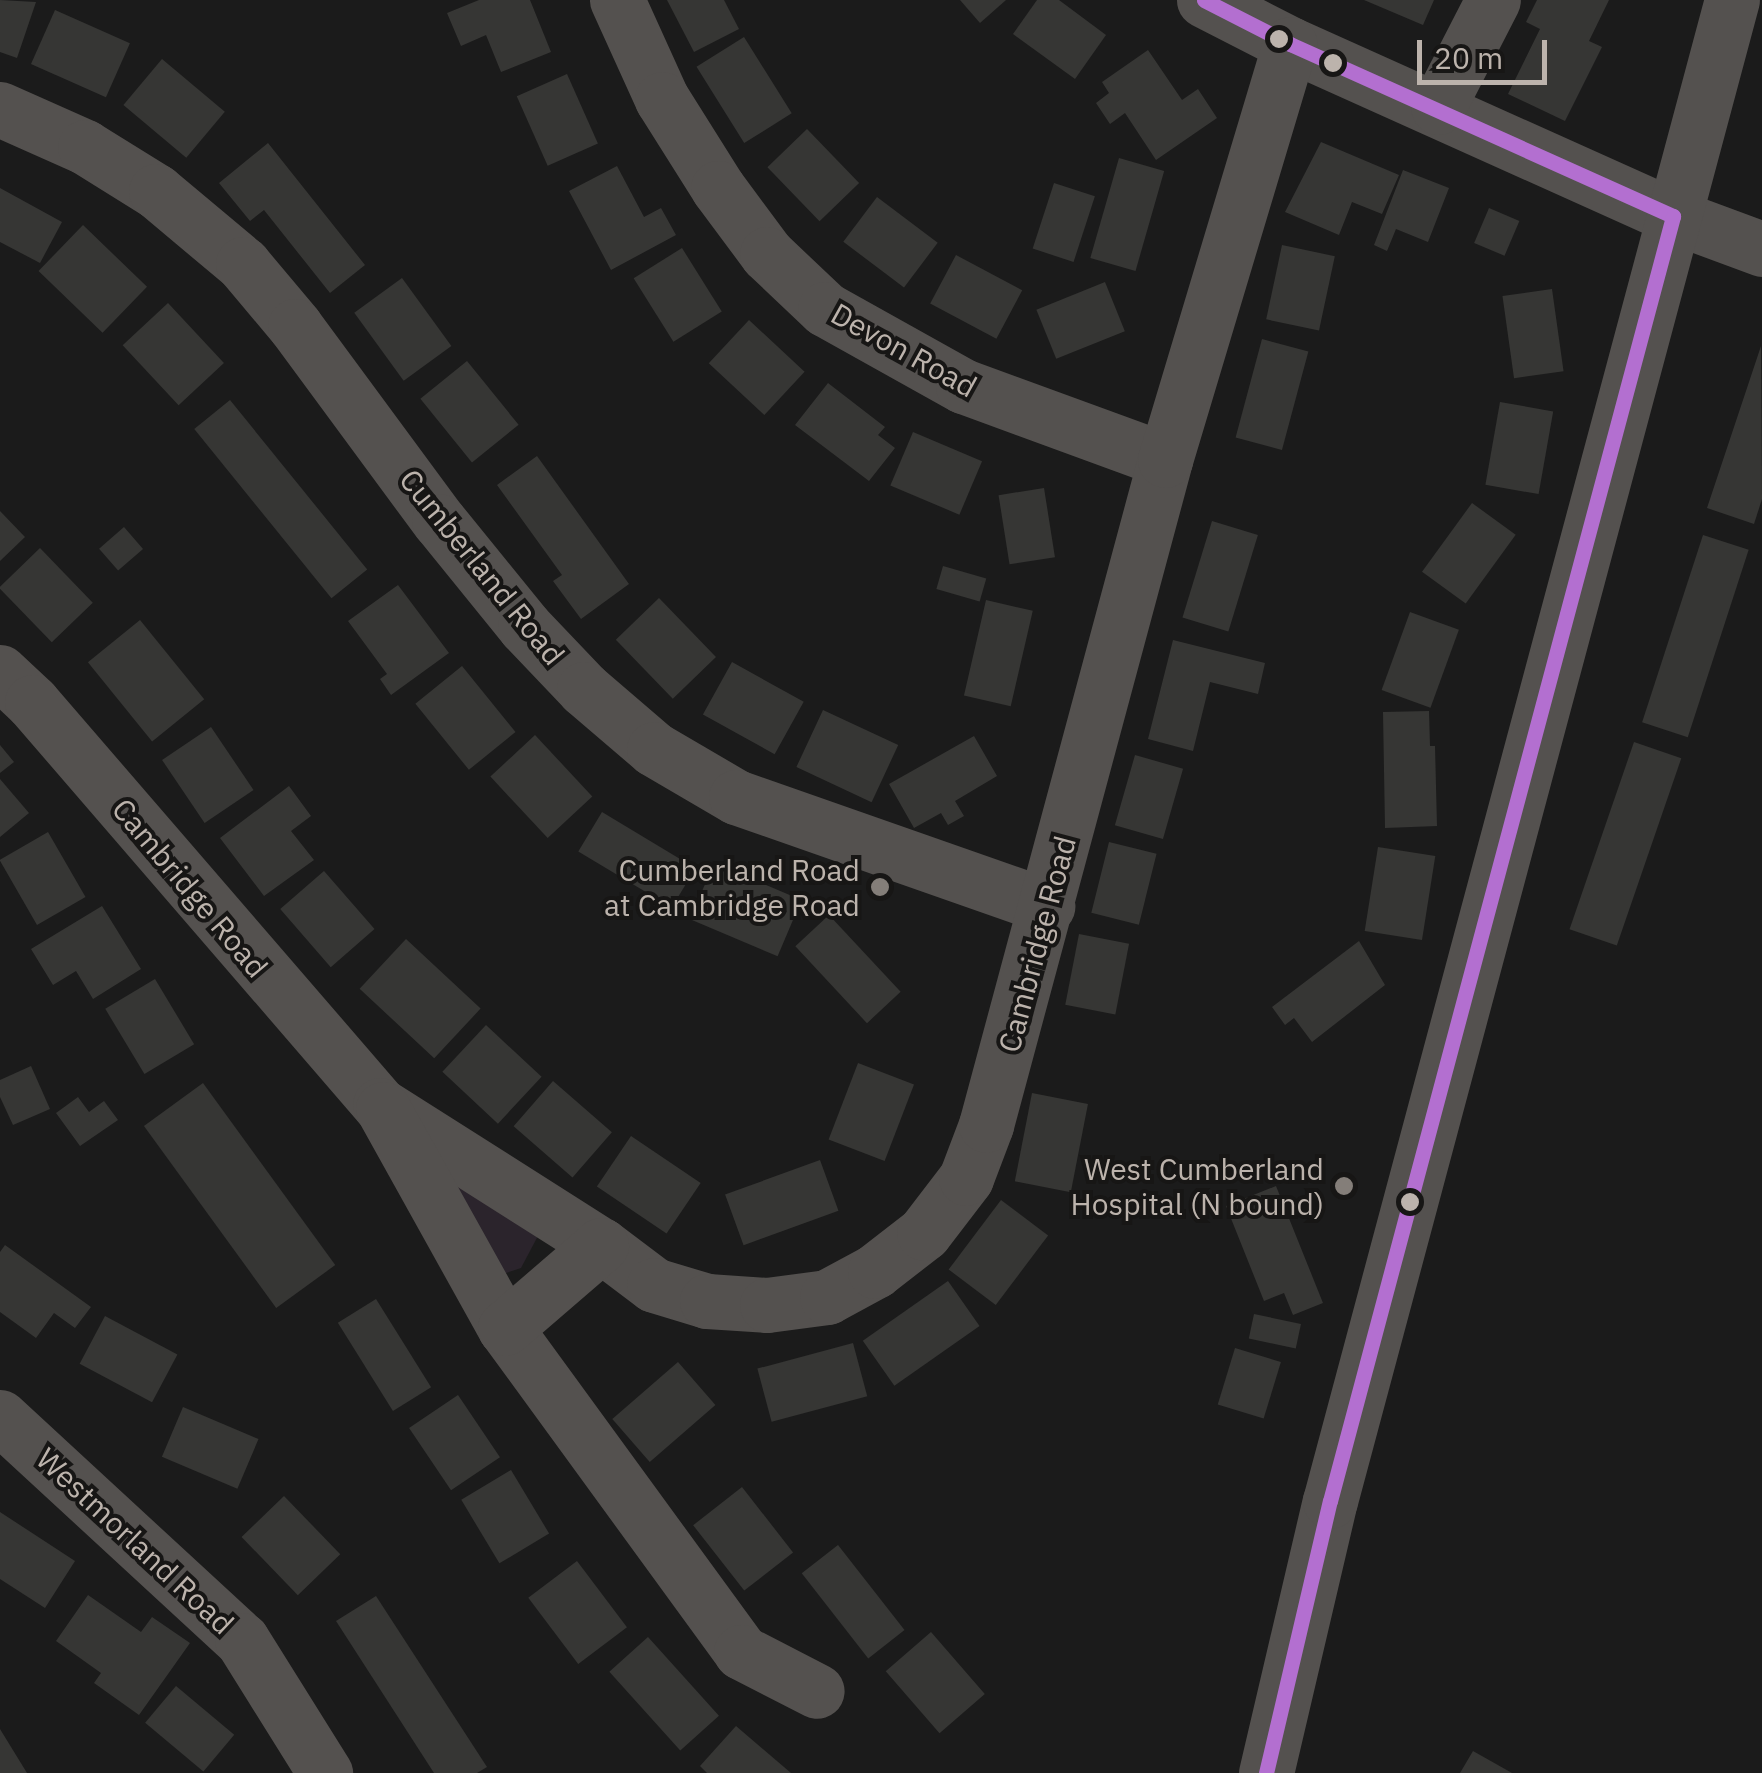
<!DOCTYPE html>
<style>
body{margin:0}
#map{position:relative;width:1762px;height:1773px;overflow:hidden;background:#1b1b1b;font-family:"IBM Plex Sans",sans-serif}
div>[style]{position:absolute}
.green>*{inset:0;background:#2b242c}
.building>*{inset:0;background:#363634;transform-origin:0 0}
.minor>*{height:55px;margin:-27.5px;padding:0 27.5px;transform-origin:27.5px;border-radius:27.5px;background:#54514f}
.bus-1>*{height:15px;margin:-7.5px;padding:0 7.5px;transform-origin:7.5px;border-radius:7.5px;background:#b36fd0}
.dots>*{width:28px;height:28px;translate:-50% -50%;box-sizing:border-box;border:5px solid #171615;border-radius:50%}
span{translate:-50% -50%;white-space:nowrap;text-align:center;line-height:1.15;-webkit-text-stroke:8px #171615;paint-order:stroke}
.street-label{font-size:30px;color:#bcb3ac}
.poi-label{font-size:30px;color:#bcb3ac}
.right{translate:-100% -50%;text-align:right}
.scale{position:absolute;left:1417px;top:40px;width:130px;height:45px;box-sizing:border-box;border:5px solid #bcb3ac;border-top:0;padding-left:12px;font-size:30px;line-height:35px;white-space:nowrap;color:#bcb3ac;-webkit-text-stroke:8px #171615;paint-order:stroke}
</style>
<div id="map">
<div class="green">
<i style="clip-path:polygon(429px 1157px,539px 1234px,521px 1268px,497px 1276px)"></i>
</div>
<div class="building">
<i style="clip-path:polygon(0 0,36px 2px,17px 58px,0 52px)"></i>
<i style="clip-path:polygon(479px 0,530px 0,551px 52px,501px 72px,486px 35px,461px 46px,447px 13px)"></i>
<i style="clip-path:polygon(667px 0,724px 0,739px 29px,694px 52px)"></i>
<i style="clip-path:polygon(960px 0,1006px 0,980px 23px)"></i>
<i style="clip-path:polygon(1037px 0,1059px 0,1106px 35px,1075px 79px,1013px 34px)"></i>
<i style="clip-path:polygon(1364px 0,1434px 0,1423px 25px)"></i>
<i style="clip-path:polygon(1537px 0,1609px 0,1589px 41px,1602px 47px,1565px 121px,1508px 94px,1540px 29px,1526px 22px)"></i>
<i style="left:55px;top:10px;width:82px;height:59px;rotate:24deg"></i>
<i style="left:744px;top:37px;width:90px;height:56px;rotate:58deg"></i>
<i style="clip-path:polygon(1148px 50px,1182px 100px,1198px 89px,1217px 118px,1156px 160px,1125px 113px,1110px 124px,1096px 103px,1109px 93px,1102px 82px)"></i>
<i style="left:162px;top:59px;width:82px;height:60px;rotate:40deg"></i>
<i style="left:567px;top:74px;width:76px;height:55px;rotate:66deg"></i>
<i style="left:807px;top:129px;width:75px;height:55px;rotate:46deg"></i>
<i style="clip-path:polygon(1321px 142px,1399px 175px,1382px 214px,1352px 202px,1339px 235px,1285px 212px)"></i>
<i style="clip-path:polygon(268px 143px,365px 265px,330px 293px,264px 210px,250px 221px,219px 183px)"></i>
<i style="left:1119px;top:158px;width:47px;height:104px;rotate:16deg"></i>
<i style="clip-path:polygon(617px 166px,644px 217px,661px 208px,676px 235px,611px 270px,569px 191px)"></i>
<i style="clip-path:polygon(1403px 170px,1449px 188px,1428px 242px,1396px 229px,1387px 251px,1374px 245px)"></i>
<i style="left:1054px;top:183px;width:43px;height:69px;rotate:18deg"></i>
<i style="clip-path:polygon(0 188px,62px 222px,40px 263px,0 242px)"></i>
<i style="left:877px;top:197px;width:76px;height:56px;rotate:37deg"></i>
<i style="left:1489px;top:208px;width:33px;height:38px;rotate:23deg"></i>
<i style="left:83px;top:225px;width:89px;height:64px;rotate:44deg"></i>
<i style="left:1282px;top:245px;width:54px;height:76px;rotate:12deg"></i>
<i style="left:682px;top:248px;width:75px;height:57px;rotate:58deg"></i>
<i style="left:956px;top:255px;width:75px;height:55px;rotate:28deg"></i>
<i style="left:402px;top:278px;width:84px;height:59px;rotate:54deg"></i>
<i style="left:1105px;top:282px;width:53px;height:74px;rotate:68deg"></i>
<i style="left:1552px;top:289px;width:83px;height:50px;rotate:82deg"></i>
<i style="left:168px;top:303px;width:82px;height:62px;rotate:47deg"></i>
<i style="left:749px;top:320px;width:76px;height:59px;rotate:43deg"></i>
<i style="left:1262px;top:339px;width:48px;height:102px;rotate:15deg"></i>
<i style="clip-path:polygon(1761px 346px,1762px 499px,1754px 524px,1707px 508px)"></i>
<i style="left:467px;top:361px;width:82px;height:60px;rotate:51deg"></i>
<i style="clip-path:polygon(828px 383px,885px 427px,878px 435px,895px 448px,869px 481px,795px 425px)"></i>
<i style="left:230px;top:400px;width:218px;height:46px;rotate:51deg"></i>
<i style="left:1500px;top:402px;width:54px;height:84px;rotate:10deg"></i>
<i style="left:913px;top:432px;width:75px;height:58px;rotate:23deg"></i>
<i style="clip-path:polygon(537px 456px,629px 584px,581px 619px,553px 581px,562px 575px,497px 485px)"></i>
<i style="left:1044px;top:488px;width:70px;height:46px;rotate:81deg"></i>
<i style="left:1472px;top:503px;width:54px;height:85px;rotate:36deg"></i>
<i style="clip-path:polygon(0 511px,25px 537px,0 561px)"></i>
<i style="left:1212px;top:521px;width:48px;height:101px;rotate:17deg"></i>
<i style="left:124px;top:527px;width:29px;height:33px;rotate:49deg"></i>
<i style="left:1703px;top:535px;width:48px;height:197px;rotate:18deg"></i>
<i style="left:40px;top:548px;width:76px;height:57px;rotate:46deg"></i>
<i style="left:943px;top:566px;width:45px;height:24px;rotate:16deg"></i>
<i style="clip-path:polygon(398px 585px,449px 653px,391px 695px,380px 679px,387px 674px,348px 621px)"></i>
<i style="left:659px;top:598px;width:82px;height:60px;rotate:46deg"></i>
<i style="left:986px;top:600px;width:48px;height:98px;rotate:13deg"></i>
<i style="left:1410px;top:612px;width:52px;height:83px;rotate:20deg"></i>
<i style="left:140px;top:620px;width:102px;height:67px;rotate:51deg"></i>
<i style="clip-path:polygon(1173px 640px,1265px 663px,1258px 694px,1210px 682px,1193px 751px,1148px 739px)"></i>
<i style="left:732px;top:662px;width:82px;height:60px;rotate:29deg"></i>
<i style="left:462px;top:666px;width:85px;height:60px;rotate:51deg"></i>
<i style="left:823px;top:710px;width:83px;height:63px;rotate:25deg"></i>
<i style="clip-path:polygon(1429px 711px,1430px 746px,1435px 746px,1437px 826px,1385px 828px,1383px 712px)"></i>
<i style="left:211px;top:727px;width:76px;height:59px;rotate:56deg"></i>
<i style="left:535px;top:735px;width:84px;height:61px;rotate:47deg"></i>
<i style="clip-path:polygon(974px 736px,997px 776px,955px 801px,964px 816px,948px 825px,941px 813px,914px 828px,889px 784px)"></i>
<i style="left:1634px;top:742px;width:50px;height:198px;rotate:19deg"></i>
<i style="clip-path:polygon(0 745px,14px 762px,0 773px)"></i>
<i style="left:1135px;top:755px;width:50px;height:73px;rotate:16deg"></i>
<i style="clip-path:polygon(0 779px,29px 813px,0 837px)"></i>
<i style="clip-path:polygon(289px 786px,311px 816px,291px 831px,314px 860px,264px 896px,220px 838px)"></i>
<i style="left:602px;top:812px;width:109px;height:46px;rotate:31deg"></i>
<i style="left:48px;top:832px;width:75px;height:56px;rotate:60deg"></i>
<i style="left:1109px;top:842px;width:49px;height:73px;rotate:14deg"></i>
<i style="left:1378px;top:847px;width:58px;height:85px;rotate:9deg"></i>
<i style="left:714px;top:863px;width:95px;height:61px;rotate:23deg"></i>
<i style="left:324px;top:871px;width:77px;height:58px;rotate:49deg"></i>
<i style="clip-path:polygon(102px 906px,141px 969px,93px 999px,76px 971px,53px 985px,31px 949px)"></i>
<i style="left:829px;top:915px;width:105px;height:46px;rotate:47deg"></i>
<i style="left:1079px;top:934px;width:51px;height:72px;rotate:11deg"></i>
<i style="left:406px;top:939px;width:102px;height:68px;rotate:43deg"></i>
<i style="clip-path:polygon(1359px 941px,1385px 985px,1312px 1042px,1294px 1018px,1285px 1025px,1272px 1007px)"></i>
<i style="left:155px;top:979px;width:76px;height:58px;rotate:59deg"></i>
<i style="left:486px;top:1025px;width:76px;height:64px;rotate:43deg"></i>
<i style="left:858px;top:1063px;width:60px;height:82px;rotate:21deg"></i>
<i style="clip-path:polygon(31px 1066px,50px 1109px,13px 1125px,0 1097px,0 1080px)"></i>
<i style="left:553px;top:1081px;width:78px;height:60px;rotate:41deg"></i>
<i style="left:203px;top:1083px;width:225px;height:73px;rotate:54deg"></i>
<i style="left:1032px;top:1093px;width:57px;height:90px;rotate:11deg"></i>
<i style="clip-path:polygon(78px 1097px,89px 1112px,104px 1101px,118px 1120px,80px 1146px,56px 1113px)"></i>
<i style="left:631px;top:1136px;width:84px;height:61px;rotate:34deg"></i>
<i style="left:820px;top:1160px;width:54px;height:101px;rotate:70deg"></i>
<i style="clip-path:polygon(1276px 1186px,1323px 1303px,1293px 1315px,1284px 1293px,1264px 1301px,1226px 1206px)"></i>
<i style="left:1001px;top:1200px;width:59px;height:87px;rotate:37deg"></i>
<i style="clip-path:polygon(5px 1245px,91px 1307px,75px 1328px,54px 1313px,36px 1338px,0 1312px,0 1252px)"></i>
<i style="left:948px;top:1281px;width:55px;height:104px;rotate:55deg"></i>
<i style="left:376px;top:1299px;width:104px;height:45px;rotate:58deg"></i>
<i style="left:1254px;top:1314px;width:48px;height:25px;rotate:12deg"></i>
<i style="left:105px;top:1316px;width:82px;height:54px;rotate:28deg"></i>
<i style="left:853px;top:1343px;width:55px;height:99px;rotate:75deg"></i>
<i style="left:1235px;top:1348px;width:48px;height:59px;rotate:17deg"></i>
<i style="left:678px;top:1362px;width:57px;height:87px;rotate:49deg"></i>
<i style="left:458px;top:1395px;width:75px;height:59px;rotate:56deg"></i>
<i style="left:183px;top:1407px;width:82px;height:54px;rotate:23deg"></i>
<i style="left:511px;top:1470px;width:74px;height:58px;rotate:59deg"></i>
<i style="left:742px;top:1487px;width:83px;height:62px;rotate:52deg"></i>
<i style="left:284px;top:1496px;width:81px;height:59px;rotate:46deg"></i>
<i style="clip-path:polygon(0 1512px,75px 1561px,45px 1608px,0 1579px)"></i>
<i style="left:838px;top:1545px;width:108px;height:46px;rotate:52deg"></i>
<i style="left:577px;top:1561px;width:83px;height:61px;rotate:53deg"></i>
<i style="clip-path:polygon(88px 1595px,141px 1632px,152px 1617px,190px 1643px,139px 1715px,94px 1683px,101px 1673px,56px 1641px)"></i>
<i style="clip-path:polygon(376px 1596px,487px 1767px,477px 1773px,434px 1773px,336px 1621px)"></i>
<i style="left:931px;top:1632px;width:82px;height:60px;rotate:49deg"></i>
<i style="left:648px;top:1637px;width:106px;height:52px;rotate:48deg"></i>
<i style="left:176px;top:1686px;width:76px;height:48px;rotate:40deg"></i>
<i style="clip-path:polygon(736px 1726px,791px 1773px,707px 1773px,700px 1766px)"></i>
<i style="clip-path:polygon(0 1729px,27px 1773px,0 1773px)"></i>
<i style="clip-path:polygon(1473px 1751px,1512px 1773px,1460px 1773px)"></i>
</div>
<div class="minor">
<i style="left:617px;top:0;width:109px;rotate:65.6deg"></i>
<i style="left:662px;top:99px;width:105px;rotate:57.8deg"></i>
<i style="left:718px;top:188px;width:82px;rotate:53.4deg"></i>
<i style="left:767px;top:254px;width:80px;rotate:43.5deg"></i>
<i style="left:825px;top:309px;width:158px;rotate:29.2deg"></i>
<i style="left:963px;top:386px;width:215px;rotate:20.1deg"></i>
<i style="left:1204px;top:0;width:97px;rotate:27.1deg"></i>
<i style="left:1290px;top:44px;width:420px;rotate:24.2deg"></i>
<i style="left:1673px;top:216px;width:95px;rotate:20.3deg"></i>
<i style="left:1438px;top:107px;width:120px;rotate:-62.8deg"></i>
<i style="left:0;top:109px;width:93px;rotate:24.1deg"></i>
<i style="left:85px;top:147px;width:84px;rotate:31.8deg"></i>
<i style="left:156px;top:191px;width:114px;rotate:40deg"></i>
<i style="left:243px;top:264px;width:81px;rotate:50deg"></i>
<i style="left:295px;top:326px;width:242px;rotate:53.6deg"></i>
<i style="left:439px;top:521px;width:136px;rotate:50.9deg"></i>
<i style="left:525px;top:627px;width:86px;rotate:46.4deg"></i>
<i style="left:584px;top:689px;width:92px;rotate:40.6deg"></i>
<i style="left:654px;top:749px;width:95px;rotate:30.3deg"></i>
<i style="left:736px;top:797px;width:330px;rotate:19.3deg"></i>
<i style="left:0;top:672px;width:44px;rotate:43.2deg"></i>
<i style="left:32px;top:702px;width:532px;rotate:49.19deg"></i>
<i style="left:380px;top:1105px;width:262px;rotate:32.4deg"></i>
<i style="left:601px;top:1245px;width:66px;rotate:37deg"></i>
<i style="left:654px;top:1285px;width:55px;rotate:16.8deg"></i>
<i style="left:707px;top:1301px;width:60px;rotate:3.8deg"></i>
<i style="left:767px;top:1305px;width:61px;rotate:-7.6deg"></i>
<i style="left:827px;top:1297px;width:55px;rotate:-28.4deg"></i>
<i style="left:875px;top:1271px;width:62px;rotate:-37.8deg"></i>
<i style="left:924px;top:1233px;width:69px;rotate:-52.6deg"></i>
<i style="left:966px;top:1178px;width:57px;rotate:-69.3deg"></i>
<i style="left:986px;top:1125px;width:689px;rotate:-74.93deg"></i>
<i style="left:1165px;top:460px;width:434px;rotate:-73.3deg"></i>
<i style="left:383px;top:1109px;width:251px;rotate:60.9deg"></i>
<i style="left:505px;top:1328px;width:401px;rotate:53.9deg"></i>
<i style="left:741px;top:1652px;width:85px;rotate:27.2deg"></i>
<i style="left:505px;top:1328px;width:127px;rotate:-40.8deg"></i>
<i style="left:0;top:1417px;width:329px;rotate:42.7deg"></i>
<i style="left:242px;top:1640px;width:157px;rotate:58deg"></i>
<i style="left:1266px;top:1773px;width:279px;rotate:-76.8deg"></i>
<i style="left:1330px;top:1501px;width:1554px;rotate:-75.01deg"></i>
</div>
<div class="bus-1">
<i style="left:1204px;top:0;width:97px;rotate:27.1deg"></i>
<i style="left:1290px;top:44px;width:420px;rotate:24.2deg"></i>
<i style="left:1266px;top:1773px;width:279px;rotate:-76.8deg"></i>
<i style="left:1330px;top:1501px;width:1330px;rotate:-75.05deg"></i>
</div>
<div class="dots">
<i style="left:1279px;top:39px;background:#bcb3ac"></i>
<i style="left:1333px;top:63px;background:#bcb3ac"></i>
<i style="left:880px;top:887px;background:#847e79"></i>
<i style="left:1344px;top:1186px;background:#847e79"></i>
<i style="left:1410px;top:1202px;background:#bcb3ac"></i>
</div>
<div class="street-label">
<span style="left:904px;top:350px;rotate:29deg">Devon Road</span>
<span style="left:482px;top:567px;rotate:51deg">Cumberland Road</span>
<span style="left:190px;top:888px;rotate:50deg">Cambridge Road</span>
<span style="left:1037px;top:944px;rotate:-75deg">Cambridge Road</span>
<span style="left:135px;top:1541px;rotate:43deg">Westmorland Road</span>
</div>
<div class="poi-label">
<span class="right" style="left:860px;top:887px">Cumberland Road<br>at Cambridge Road</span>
<span class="right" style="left:1324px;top:1186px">West Cumberland<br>Hospital (N bound)</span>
</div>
<div class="scale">20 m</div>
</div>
